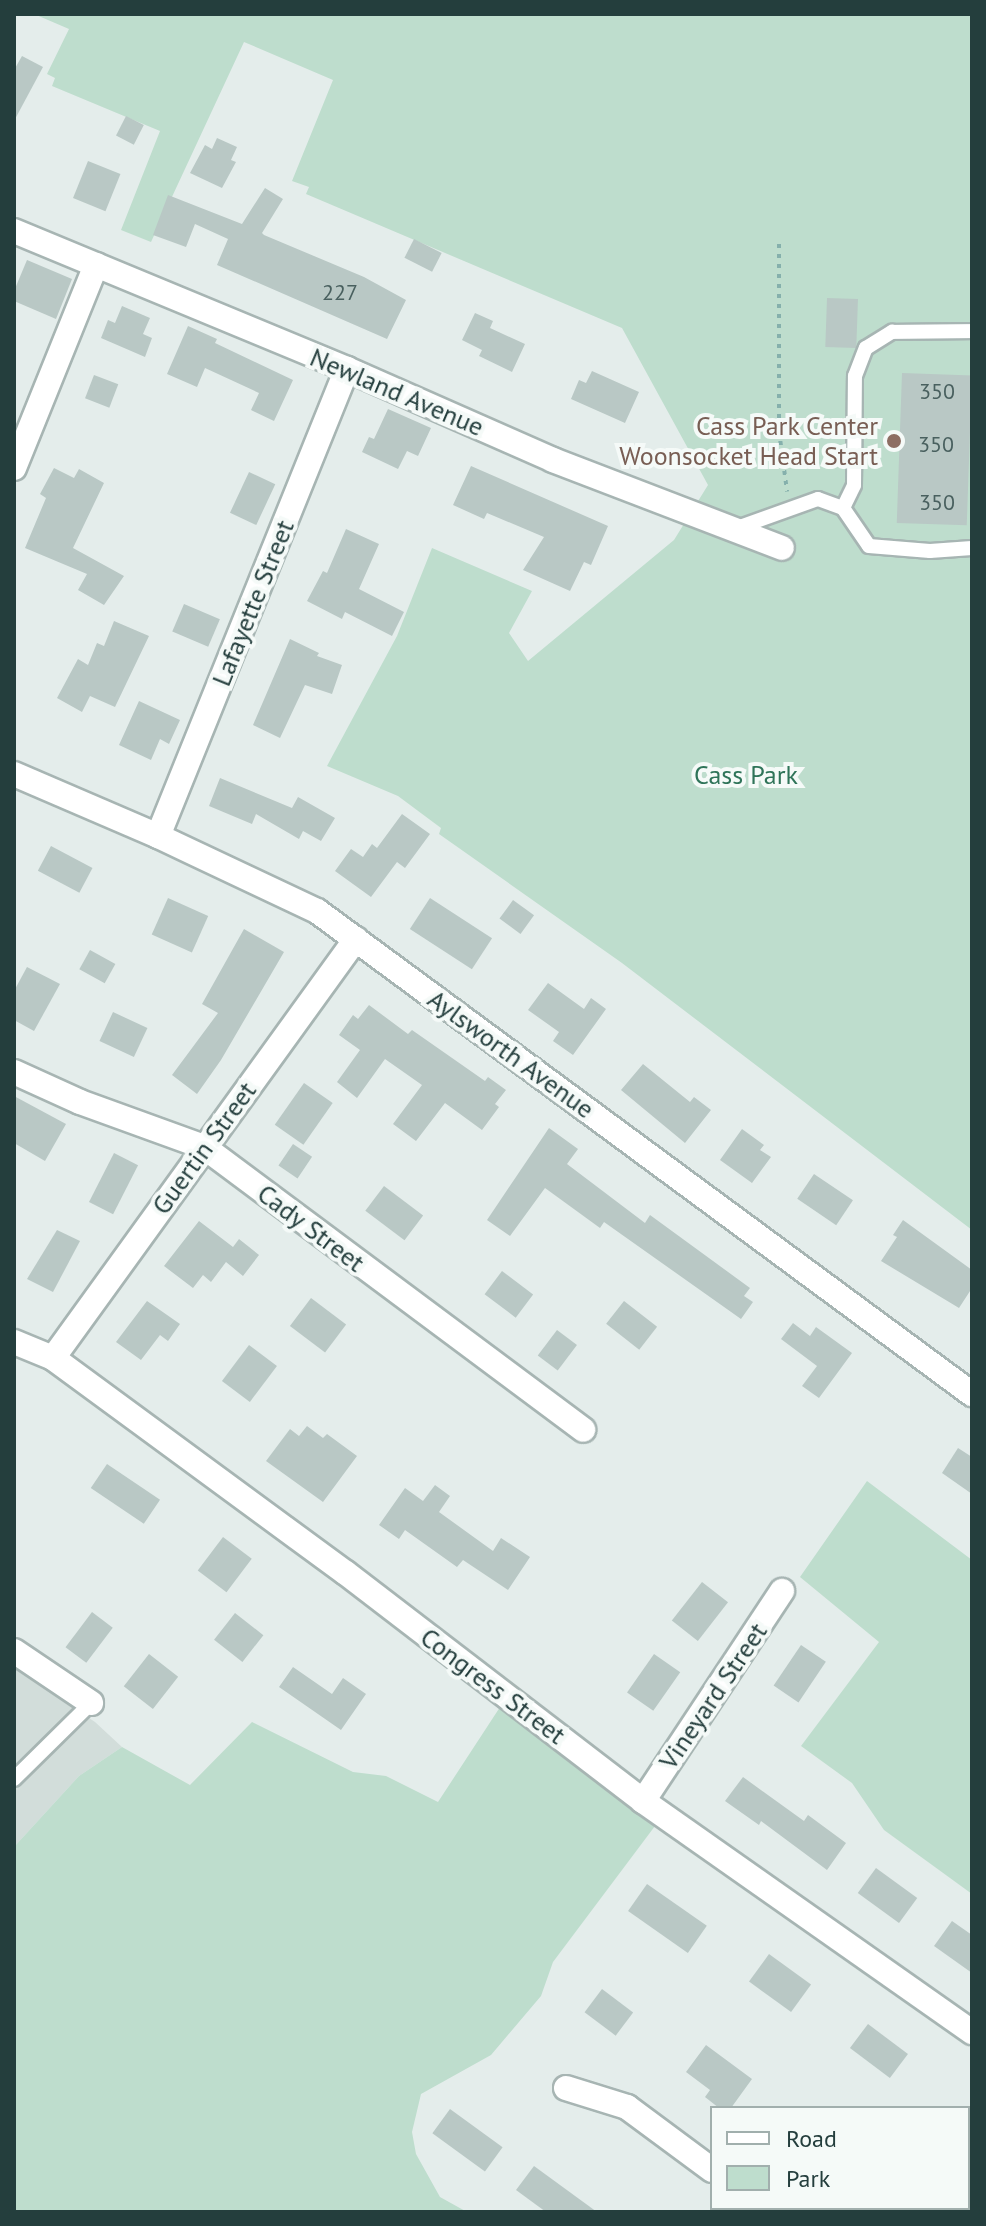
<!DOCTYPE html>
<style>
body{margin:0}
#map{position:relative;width:986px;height:2226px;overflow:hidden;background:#e4edeb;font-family:"PT Sans",sans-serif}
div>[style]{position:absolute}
.built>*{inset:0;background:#d2ddda}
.green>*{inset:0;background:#beddcd}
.building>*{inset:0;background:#b9c8c5;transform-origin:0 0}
.path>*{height:4px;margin-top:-2px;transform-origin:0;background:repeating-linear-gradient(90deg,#85b0ac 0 4px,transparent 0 10px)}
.roads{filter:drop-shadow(2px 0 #a7b5b3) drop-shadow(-2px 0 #a7b5b3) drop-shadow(0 2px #a7b5b3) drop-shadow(0 -2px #a7b5b3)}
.service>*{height:14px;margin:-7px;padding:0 7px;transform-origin:7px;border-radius:7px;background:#fff}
.minor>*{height:24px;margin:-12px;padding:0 12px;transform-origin:12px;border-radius:12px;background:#fff}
.dots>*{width:22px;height:22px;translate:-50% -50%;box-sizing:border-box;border:4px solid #f5faf8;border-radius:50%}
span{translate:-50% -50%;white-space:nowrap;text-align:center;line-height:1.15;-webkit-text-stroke:8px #f5faf8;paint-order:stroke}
.number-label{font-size:22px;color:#49605f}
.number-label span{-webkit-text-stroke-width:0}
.street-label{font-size:26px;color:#243e3d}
.education-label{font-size:26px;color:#785e54}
.right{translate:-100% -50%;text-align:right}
.park-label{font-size:26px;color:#2f7459}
.frame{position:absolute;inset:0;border:16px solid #243e3d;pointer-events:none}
.legend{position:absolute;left:710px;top:2106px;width:260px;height:104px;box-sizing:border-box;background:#f5faf8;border:2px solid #a1afad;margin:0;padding:10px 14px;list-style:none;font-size:24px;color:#243e3d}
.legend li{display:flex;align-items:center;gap:16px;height:40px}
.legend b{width:40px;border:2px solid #a1afad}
</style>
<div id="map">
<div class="built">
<i style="clip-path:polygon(14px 1668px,95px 1722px,122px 1747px,79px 1776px,14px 1847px)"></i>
</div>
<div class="green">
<i style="clip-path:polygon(34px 14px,972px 14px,972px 1230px,622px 963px,439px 834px,441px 828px,398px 796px,327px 766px,397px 636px,432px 548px,532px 591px,509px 633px,528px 661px,674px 540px,708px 485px,622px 328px,306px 194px,309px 187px,292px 181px,333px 80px,244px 42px,151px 242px,121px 230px,160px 131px,52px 86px,55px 78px,47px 74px,69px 29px)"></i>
<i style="clip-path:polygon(867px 1481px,972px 1560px,972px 1894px,884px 1830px,852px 1783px,801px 1746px,879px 1642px,800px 1577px)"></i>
<i style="clip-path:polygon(504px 1701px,661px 1818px,553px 1962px,541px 1996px,491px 2055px,421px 2094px,412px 2132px,416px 2154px,440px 2197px,467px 2212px,14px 2212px,14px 1847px,79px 1776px,122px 1747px,190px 1785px,252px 1722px,353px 1772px,386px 1776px,438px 1802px)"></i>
</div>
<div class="building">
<i style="clip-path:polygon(22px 56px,43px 67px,14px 121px,14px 70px)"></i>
<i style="left:126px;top:116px;width:20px;height:22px;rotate:27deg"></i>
<i style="clip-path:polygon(217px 138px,237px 147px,231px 160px,236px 162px,222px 188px,190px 173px,205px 145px,212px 149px)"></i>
<i style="left:88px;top:161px;width:35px;height:40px;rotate:22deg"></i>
<i style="clip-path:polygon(265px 188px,283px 199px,262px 233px,264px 235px,364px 277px,406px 300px,387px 339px,217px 265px,228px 239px,195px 224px,186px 247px,153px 235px,168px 195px,242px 224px)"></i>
<i style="left:414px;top:239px;width:31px;height:21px;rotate:27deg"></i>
<i style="clip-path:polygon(27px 260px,72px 279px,56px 319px,14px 301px,14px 291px)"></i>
<i style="left:827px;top:298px;width:31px;height:49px;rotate:2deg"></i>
<i style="clip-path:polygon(122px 306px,150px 318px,143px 334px,152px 338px,145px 357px,101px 338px,108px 320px,115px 323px)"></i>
<i style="clip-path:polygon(475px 313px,493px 321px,490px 328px,525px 344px,512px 372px,479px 356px,482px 350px,462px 340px)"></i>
<i style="clip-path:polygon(188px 326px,217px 339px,215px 343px,293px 380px,274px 421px,251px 410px,259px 393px,205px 368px,197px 387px,167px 374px)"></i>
<i style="clip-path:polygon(592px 371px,639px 392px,625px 423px,571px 399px,579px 380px,586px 383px)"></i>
<i style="left:902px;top:373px;width:70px;height:150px;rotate:2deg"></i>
<i style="left:94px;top:375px;width:26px;height:25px;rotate:21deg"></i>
<i style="clip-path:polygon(388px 409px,431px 428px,418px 456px,407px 451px,398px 469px,362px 452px,369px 437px,374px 439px)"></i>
<i style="clip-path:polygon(471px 466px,608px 526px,591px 565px,584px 562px,570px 591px,523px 570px,544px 537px,487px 513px,484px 519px,453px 505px)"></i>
<i style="clip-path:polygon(54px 468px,74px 478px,79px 469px,104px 483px,73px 548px,124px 576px,104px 605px,78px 590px,87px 574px,25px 548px,46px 498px,40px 494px)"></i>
<i style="left:249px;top:472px;width:29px;height:45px;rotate:25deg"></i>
<i style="clip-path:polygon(346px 529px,379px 544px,359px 589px,404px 612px,392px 636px,345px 612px,342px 619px,307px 601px,323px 571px,327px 573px)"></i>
<i style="left:184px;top:604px;width:39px;height:30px;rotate:23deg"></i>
<i style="clip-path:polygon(114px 621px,149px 636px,115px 707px,90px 696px,82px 712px,57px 698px,78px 659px,88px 665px,97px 643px,104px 646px)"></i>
<i style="clip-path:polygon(290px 639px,319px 653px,317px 656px,342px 665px,332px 694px,305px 685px,280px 738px,253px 725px)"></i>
<i style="clip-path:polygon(139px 701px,180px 720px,169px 744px,160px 739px,151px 760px,119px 745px)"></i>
<i style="clip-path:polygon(220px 778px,292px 808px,298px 797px,335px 818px,321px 841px,303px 831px,299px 839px,256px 814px,252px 824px,209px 806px)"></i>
<i style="clip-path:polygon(402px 814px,430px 834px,405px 868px,397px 862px,371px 897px,335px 871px,351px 849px,363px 857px,372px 844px,377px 848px)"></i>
<i style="left:51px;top:846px;width:47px;height:28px;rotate:28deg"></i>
<i style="left:168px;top:898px;width:44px;height:40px;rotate:24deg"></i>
<i style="left:430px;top:898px;width:74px;height:37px;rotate:33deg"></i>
<i style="left:513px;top:900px;width:26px;height:23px;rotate:36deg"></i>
<i style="clip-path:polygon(244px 929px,284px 952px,221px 1060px,197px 1094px,172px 1075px,218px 1013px,202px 1004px)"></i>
<i style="left:90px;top:950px;width:29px;height:22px;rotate:29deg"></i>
<i style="clip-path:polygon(27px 967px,60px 984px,34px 1031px,14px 1020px,14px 991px)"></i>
<i style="clip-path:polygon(548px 983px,584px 1009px,591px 998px,606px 1009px,573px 1055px,553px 1041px,559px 1032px,528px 1010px)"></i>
<i style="clip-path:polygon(369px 1005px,408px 1034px,412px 1030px,485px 1081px,488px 1077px,506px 1090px,495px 1104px,499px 1107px,482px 1130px,445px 1103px,416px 1141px,393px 1124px,422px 1085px,385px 1059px,357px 1098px,337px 1082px,360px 1050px,339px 1035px,353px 1015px,358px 1019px)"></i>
<i style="left:113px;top:1012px;width:38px;height:32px;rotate:25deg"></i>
<i style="clip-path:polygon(643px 1064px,690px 1102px,694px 1097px,711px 1110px,685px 1143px,621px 1090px)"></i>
<i style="left:304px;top:1083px;width:35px;height:51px;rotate:35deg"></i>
<i style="clip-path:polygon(14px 1096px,66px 1124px,45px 1161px,14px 1143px)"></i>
<i style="clip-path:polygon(549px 1128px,578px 1149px,567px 1164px,645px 1223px,650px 1215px,750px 1288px,744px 1296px,753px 1302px,741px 1319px,604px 1222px,600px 1228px,545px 1188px,510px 1236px,487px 1220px)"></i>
<i style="clip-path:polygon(742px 1129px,764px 1145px,760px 1150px,771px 1157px,752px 1183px,720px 1160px)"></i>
<i style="left:293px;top:1144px;width:23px;height:26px;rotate:34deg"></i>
<i style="left:114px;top:1153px;width:27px;height:55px;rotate:27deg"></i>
<i style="left:814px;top:1174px;width:47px;height:30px;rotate:34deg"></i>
<i style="left:384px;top:1186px;width:49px;height:31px;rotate:37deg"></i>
<i style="clip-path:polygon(903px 1220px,972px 1270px,972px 1288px,959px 1308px,881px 1261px,897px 1237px,893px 1235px)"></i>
<i style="clip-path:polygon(199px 1221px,233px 1247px,239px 1239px,259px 1255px,243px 1276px,226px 1262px,211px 1282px,203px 1275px,193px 1288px,164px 1266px)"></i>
<i style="clip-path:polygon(57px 1230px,80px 1241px,53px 1292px,27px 1279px)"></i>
<i style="left:502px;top:1271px;width:39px;height:29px;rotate:37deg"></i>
<i style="left:311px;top:1298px;width:44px;height:35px;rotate:37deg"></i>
<i style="clip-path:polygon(147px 1301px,180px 1324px,168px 1341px,160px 1335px,141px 1360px,116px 1342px)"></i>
<i style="left:624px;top:1301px;width:42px;height:29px;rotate:38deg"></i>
<i style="clip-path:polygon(793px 1323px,810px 1336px,816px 1327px,852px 1353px,819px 1398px,802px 1386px,817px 1366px,781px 1339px)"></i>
<i style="left:557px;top:1330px;width:25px;height:32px;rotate:37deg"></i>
<i style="left:249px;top:1345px;width:35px;height:45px;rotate:37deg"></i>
<i style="clip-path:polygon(307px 1426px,323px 1438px,327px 1434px,357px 1456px,323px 1502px,266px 1461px,290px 1429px,299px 1436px)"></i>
<i style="clip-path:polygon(958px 1448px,972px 1457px,972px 1494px,942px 1473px)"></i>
<i style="left:107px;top:1464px;width:64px;height:29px;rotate:34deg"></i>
<i style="clip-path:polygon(435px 1485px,450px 1496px,439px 1512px,493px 1551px,501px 1538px,530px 1557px,508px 1590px,463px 1560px,457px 1567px,405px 1530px,399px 1539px,379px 1525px,405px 1488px,423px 1501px)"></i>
<i style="left:223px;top:1537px;width:36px;height:42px;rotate:37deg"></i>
<i style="left:702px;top:1582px;width:33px;height:49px;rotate:38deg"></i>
<i style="left:92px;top:1612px;width:26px;height:44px;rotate:37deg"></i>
<i style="left:235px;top:1613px;width:36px;height:34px;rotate:38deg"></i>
<i style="left:801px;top:1645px;width:30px;height:49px;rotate:34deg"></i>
<i style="left:149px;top:1654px;width:37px;height:41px;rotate:38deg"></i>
<i style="left:654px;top:1654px;width:32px;height:47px;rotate:35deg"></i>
<i style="clip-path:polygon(293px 1667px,332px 1694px,343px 1678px,366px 1694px,341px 1730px,279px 1687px)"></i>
<i style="clip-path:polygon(743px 1777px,804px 1821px,808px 1815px,846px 1843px,827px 1870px,761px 1821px,759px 1825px,725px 1801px)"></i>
<i style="left:876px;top:1868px;width:51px;height:31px;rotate:36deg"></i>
<i style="left:647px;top:1884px;width:73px;height:33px;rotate:35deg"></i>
<i style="clip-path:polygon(952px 1921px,972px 1935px,972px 1973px,934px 1946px)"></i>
<i style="left:769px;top:1954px;width:52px;height:34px;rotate:36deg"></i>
<i style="left:602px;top:1989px;width:39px;height:29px;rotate:37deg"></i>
<i style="left:868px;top:2024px;width:50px;height:30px;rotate:37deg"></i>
<i style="clip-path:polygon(706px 2045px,752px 2079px,731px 2108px,719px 2108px,705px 2097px,710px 2090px,686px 2072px)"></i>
<i style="left:450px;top:2109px;width:65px;height:30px;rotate:36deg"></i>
<i style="clip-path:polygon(534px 2166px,597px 2212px,546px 2212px,516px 2190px)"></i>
</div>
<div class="path">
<i style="left:779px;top:244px;width:187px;rotate:90deg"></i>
<i style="left:779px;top:431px;width:61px;rotate:82.4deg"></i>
</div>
<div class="roads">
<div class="service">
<i style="left:843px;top:508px;width:25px;rotate:-64deg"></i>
<i style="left:854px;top:485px;width:109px;rotate:-89.5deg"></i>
<i style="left:855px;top:376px;width:30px;rotate:-69deg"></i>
<i style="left:866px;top:348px;width:31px;rotate:-32deg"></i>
<i style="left:892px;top:332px;width:80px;rotate:-0.7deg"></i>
<i style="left:734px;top:529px;width:89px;rotate:-19.7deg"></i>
<i style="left:818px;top:499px;width:27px;rotate:20deg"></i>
<i style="left:843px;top:508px;width:46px;rotate:55.6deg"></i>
<i style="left:869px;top:546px;width:61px;rotate:4.7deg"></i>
<i style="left:930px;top:551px;width:42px;rotate:-4.1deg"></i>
<i style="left:14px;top:1779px;width:108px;rotate:-44.6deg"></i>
</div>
<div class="minor">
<i style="left:14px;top:231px;width:360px;rotate:22.5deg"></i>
<i style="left:347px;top:369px;width:225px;rotate:23.8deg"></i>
<i style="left:553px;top:460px;width:245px;rotate:21deg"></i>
<i style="left:14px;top:468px;width:219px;rotate:-68deg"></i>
<i style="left:14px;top:774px;width:157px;rotate:23.3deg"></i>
<i style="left:158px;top:836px;width:176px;rotate:25.3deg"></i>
<i style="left:317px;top:911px;width:814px;rotate:36.41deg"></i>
<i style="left:158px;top:836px;width:504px;rotate:-67.97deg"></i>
<i style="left:14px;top:1072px;width:72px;rotate:24.4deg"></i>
<i style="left:80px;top:1102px;width:132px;rotate:19.9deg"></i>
<i style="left:204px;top:1147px;width:473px;rotate:36.7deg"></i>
<i style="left:14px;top:1342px;width:42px;rotate:22.3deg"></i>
<i style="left:53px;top:1358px;width:363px;rotate:36.3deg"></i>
<i style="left:346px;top:1573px;width:374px;rotate:37.5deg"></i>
<i style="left:643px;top:1801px;width:402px;rotate:35.1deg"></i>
<i style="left:53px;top:1358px;width:517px;rotate:-54.13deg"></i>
<i style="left:14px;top:1651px;width:93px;rotate:34deg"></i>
<i style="left:643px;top:1801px;width:252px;rotate:-56.5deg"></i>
<i style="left:566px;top:2088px;width:64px;rotate:17.3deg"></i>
<i style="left:627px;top:2107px;width:106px;rotate:36.5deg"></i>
<i style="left:763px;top:2208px;width:6px;rotate:39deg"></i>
</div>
</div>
<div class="dots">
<i style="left:894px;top:441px;background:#8d6e63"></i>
</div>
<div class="number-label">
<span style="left:340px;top:293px">227</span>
<span style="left:937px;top:392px">350</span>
<span style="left:936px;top:445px">350</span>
<span style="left:937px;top:503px">350</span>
</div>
<div class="street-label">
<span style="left:397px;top:392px;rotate:23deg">Newland Avenue</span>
<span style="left:253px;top:603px;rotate:-68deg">Lafayette Street</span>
<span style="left:511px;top:1054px;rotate:36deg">Aylsworth Avenue</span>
<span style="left:204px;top:1148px;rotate:-54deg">Guertin Street</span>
<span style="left:311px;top:1228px;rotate:37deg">Cady Street</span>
<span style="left:493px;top:1686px;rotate:37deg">Congress Street</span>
<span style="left:713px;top:1696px;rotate:-56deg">Vineyard Street</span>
</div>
<div class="education-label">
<span class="right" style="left:878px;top:441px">Cass Park Center<br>Woonsocket Head Start</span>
</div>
<div class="park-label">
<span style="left:746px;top:775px">Cass Park</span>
</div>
<div class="frame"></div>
<ul class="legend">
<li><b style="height:10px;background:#fff"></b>Road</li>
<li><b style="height:22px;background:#beddcd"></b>Park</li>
</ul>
</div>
